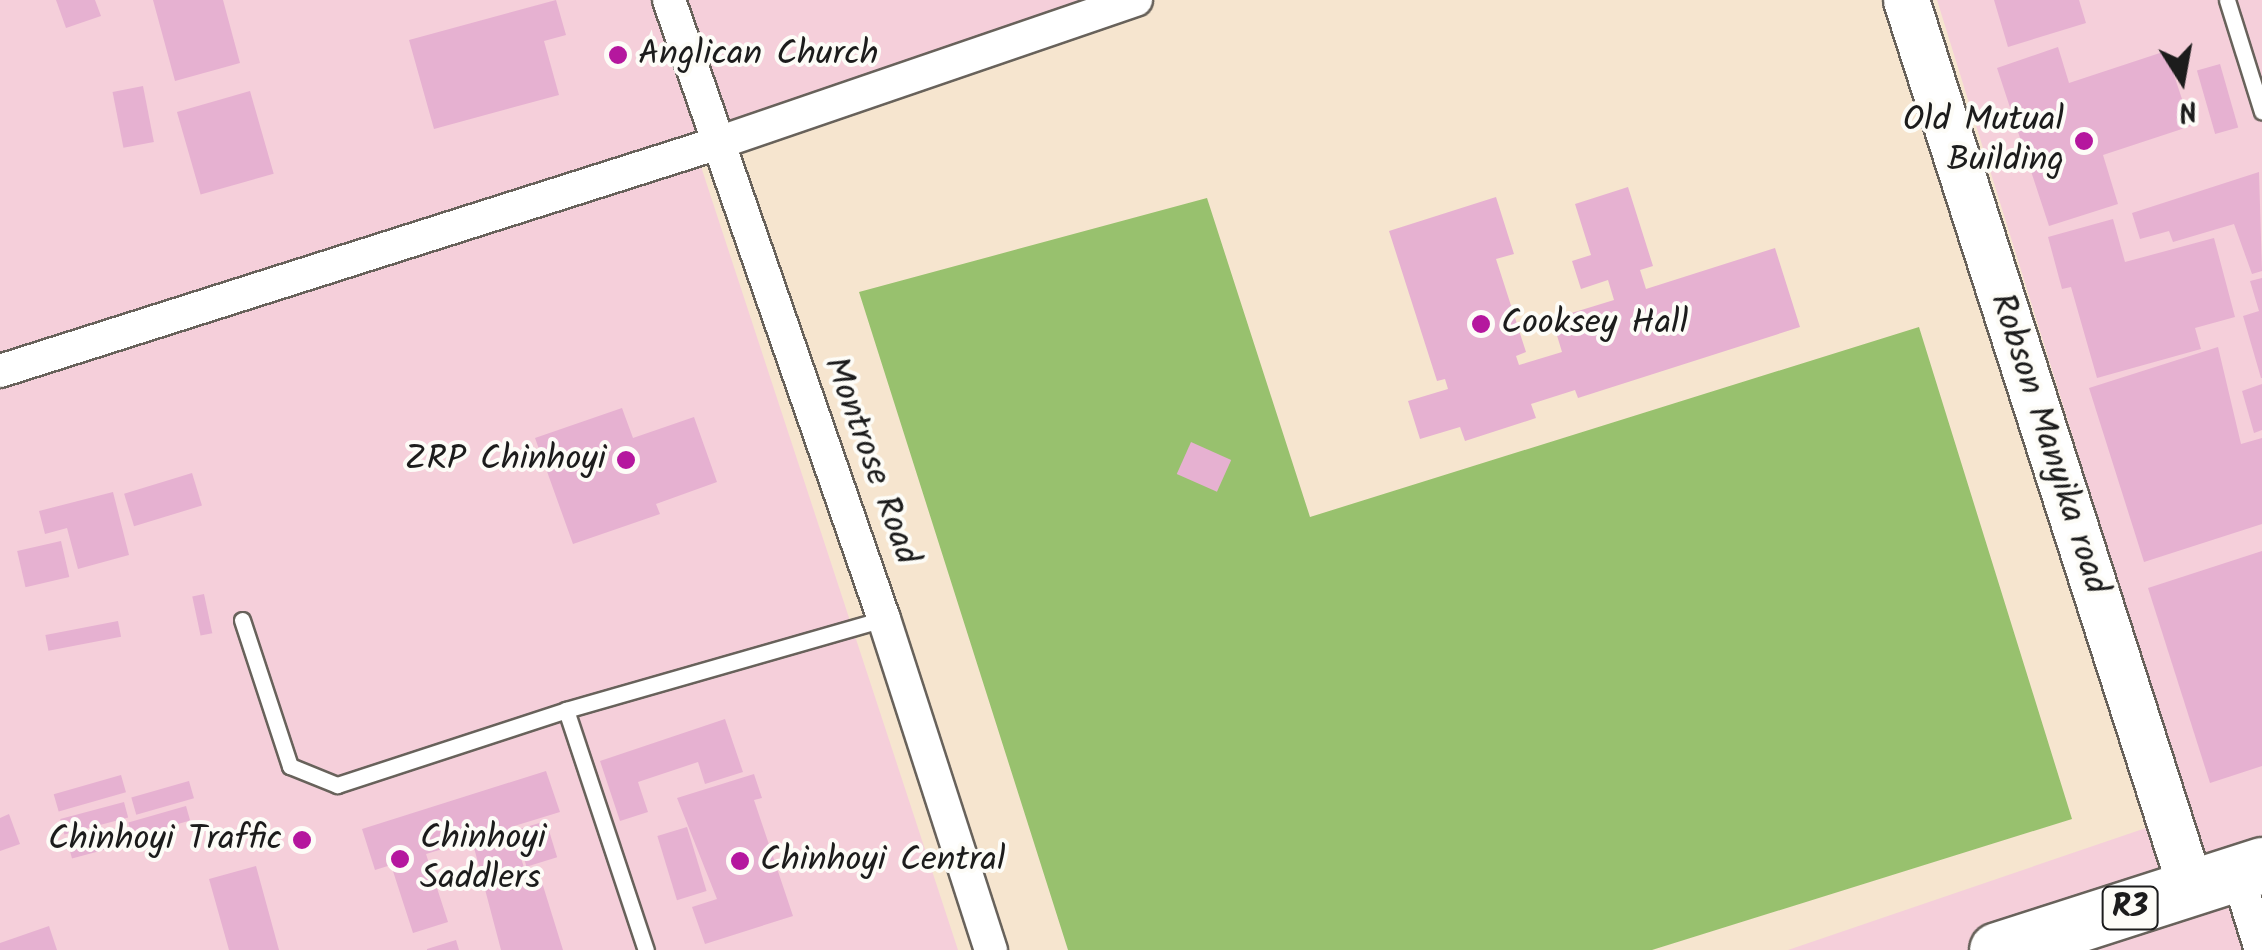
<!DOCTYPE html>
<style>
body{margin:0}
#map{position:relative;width:2262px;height:950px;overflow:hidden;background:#f6e5cf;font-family:Kalam,sans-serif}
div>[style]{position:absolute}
.built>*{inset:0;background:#f5cfda}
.green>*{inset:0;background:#98c16e}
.building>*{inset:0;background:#e6b1d1;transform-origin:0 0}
.roads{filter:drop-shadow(2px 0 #68625b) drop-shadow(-2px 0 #68625b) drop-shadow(0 2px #68625b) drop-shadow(0 -2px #68625b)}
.lane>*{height:15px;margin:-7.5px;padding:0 7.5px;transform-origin:7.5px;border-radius:7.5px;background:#fff}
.street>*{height:32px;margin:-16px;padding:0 16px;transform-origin:16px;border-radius:16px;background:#fff}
.secondary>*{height:45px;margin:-22.5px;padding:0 22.5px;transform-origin:22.5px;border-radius:22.5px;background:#fff}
.highway>*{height:55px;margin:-27.5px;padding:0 27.5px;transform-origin:27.5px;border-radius:27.5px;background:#fff}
.dots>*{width:28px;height:28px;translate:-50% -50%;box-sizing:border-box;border:5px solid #fdfcf7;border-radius:50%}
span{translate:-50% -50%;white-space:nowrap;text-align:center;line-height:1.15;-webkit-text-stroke:8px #fdfcf7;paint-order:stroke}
.shield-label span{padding:2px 8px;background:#fdfcf7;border:2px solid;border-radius:8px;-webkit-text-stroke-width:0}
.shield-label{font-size:32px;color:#1c1c1c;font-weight:700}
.poi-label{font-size:35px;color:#1c1c1c}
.left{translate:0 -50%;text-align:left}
.right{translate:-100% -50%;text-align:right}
.street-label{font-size:35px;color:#1c1c1c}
.north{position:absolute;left:2132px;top:30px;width:100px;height:100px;-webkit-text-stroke:8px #fdfcf7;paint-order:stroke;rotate:169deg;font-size:28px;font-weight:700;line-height:40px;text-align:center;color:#1c1c1c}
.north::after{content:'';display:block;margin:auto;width:35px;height:45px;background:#1c1c1c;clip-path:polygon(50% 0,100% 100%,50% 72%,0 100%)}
</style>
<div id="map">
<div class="built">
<i style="clip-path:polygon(0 0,1111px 0,690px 133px,958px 950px,0 950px)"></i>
<i style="clip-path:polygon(1937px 0,2262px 0,2262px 950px,1788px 950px,2190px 813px)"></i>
</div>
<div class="green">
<i style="clip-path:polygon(1207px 198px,1310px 517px,1919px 327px,2072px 819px,1652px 950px,1068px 950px,859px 292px)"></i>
</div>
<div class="building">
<i style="clip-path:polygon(56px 0,95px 0,101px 16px,66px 28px)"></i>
<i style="clip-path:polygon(153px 0,223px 0,240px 63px,175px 81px)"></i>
<i style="clip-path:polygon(556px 0,566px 35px,544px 41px,559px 95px,434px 129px,409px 40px)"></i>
<i style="clip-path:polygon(1994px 0,2079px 0,2086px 23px,2008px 47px)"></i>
<i style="clip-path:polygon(2058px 47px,2069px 83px,2166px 51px,2191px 126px,2103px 155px,2118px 204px,2049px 226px,1997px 68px)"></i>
<i style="left:2220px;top:64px;width:66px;height:24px;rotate:74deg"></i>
<i style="left:143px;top:86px;width:57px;height:31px;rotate:79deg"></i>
<i style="left:250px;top:91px;width:86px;height:76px;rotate:74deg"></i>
<i style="clip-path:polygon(2259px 172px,2262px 271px,2252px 274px,2234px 224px,2173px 242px,2169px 231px,2140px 239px,2132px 213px)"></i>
<i style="clip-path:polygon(1628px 187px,1653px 266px,1640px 270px,1646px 289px,1775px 248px,1800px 327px,1578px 398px,1575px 390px,1531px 404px,1536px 418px,1465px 441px,1460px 427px,1420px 439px,1408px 401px,1448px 389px,1445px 379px,1437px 381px,1389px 231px,1496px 197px,1514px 254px,1496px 259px,1526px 352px,1516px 356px,1519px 365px,1562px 352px,1552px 319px,1614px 300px,1608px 280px,1581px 289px,1572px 261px,1591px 255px,1575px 204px)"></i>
<i style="clip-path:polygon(2113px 219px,2125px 262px,2214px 238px,2235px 317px,2195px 328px,2201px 349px,2097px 378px,2071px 287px,2062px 289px,2048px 237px)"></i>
<i style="clip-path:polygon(2262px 278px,2262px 378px,2261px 378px,2243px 316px,2259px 311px,2250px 281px)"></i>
<i style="clip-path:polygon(2218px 347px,2241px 444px,2262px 438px,2262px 524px,2144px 562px,2089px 388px)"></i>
<i style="clip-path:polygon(2262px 384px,2262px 430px,2254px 433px,2242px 391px)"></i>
<i style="clip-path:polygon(622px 408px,633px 438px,694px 417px,717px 482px,656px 504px,660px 514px,573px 544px,535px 438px)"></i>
<i style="left:1191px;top:442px;width:44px;height:35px;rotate:24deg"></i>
<i style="left:192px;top:473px;width:34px;height:71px;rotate:73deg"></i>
<i style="clip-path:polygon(113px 492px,129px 555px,78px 569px,67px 528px,45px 534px,39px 511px)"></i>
<i style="left:61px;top:541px;width:37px;height:45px;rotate:77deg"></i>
<i style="clip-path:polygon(2262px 551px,2262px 766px,2210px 783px,2148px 588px)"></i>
<i style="left:204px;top:594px;width:40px;height:12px;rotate:78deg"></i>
<i style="left:118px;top:621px;width:16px;height:74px;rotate:79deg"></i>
<i style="clip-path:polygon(725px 719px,743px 772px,705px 784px,698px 762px,638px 782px,648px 812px,620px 821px,600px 761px)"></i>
<i style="clip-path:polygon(546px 771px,560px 812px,511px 827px,528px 880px,540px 876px,563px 950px,501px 950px,472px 840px,426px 854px,448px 922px,413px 933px,391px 865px,375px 870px,362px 829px)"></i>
<i style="clip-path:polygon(754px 774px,762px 798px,754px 800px,793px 916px,705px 944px,692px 907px,717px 899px,677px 798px)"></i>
<i style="left:121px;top:775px;width:18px;height:70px;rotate:74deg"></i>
<i style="left:189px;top:781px;width:18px;height:60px;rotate:74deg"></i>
<i style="left:124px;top:802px;width:16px;height:66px;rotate:75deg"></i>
<i style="left:186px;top:806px;width:15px;height:60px;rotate:74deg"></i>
<i style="clip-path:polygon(9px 814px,20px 844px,0 851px,0 818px)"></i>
<i style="left:546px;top:821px;width:38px;height:32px;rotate:73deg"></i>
<i style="left:687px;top:827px;width:67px;height:31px;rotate:73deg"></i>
<i style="left:120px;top:829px;width:16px;height:54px;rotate:75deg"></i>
<i style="clip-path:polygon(256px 866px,279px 950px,229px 950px,209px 879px)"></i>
<i style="clip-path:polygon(49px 926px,57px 950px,0 950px,0 943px)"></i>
<i style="clip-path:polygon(456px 940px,459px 950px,427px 950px,427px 949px)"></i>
</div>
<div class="roads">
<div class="lane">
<i style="left:2227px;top:0;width:117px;rotate:72.6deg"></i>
<i style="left:242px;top:620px;width:154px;rotate:71.8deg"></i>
<i style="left:290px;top:766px;width:51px;rotate:22deg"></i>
<i style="left:337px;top:785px;width:241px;rotate:-18.1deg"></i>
<i style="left:566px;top:710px;width:331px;rotate:-16deg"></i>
<i style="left:566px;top:710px;width:253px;rotate:71.6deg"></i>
</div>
<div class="street">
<i style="left:669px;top:0;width:655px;rotate:70.85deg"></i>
<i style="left:884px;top:619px;width:348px;rotate:72.1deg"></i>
<i style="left:0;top:371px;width:750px;rotate:-17.61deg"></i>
<i style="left:715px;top:144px;width:445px;rotate:-18.9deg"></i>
<i style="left:2237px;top:873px;width:81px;rotate:72.7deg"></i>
</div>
<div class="secondary">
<i style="left:1906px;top:0;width:934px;rotate:72.22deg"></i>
</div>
<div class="highway">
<i style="left:1997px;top:950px;width:278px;rotate:-17.8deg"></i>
</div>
</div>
<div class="dots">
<i style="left:618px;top:55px;background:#b5179e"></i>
<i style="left:2084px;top:141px;background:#b5179e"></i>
<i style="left:1481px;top:324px;background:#b5179e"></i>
<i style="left:626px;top:460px;background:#b5179e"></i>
<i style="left:302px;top:840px;background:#b5179e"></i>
<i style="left:400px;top:859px;background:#b5179e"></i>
<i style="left:740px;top:861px;background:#b5179e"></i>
</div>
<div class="shield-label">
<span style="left:2130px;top:908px">R3</span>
</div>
<div class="poi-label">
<span class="left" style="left:638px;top:55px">Anglican Church</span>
<span class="right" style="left:2064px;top:141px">Old Mutual<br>Building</span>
<span class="left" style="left:1501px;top:324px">Cooksey Hall</span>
<span class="right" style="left:606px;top:460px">ZRP Chinhoyi</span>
<span class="left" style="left:420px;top:859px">Chinhoyi<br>Saddlers</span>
<span class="right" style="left:282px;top:840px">Chinhoyi Traffic</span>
<span class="left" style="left:760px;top:861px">Chinhoyi Central</span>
</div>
<div class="street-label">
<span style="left:2048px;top:444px;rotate:72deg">Robson Manyika road</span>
<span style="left:870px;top:461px;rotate:70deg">Montrose Road</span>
</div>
<div class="north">N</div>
</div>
